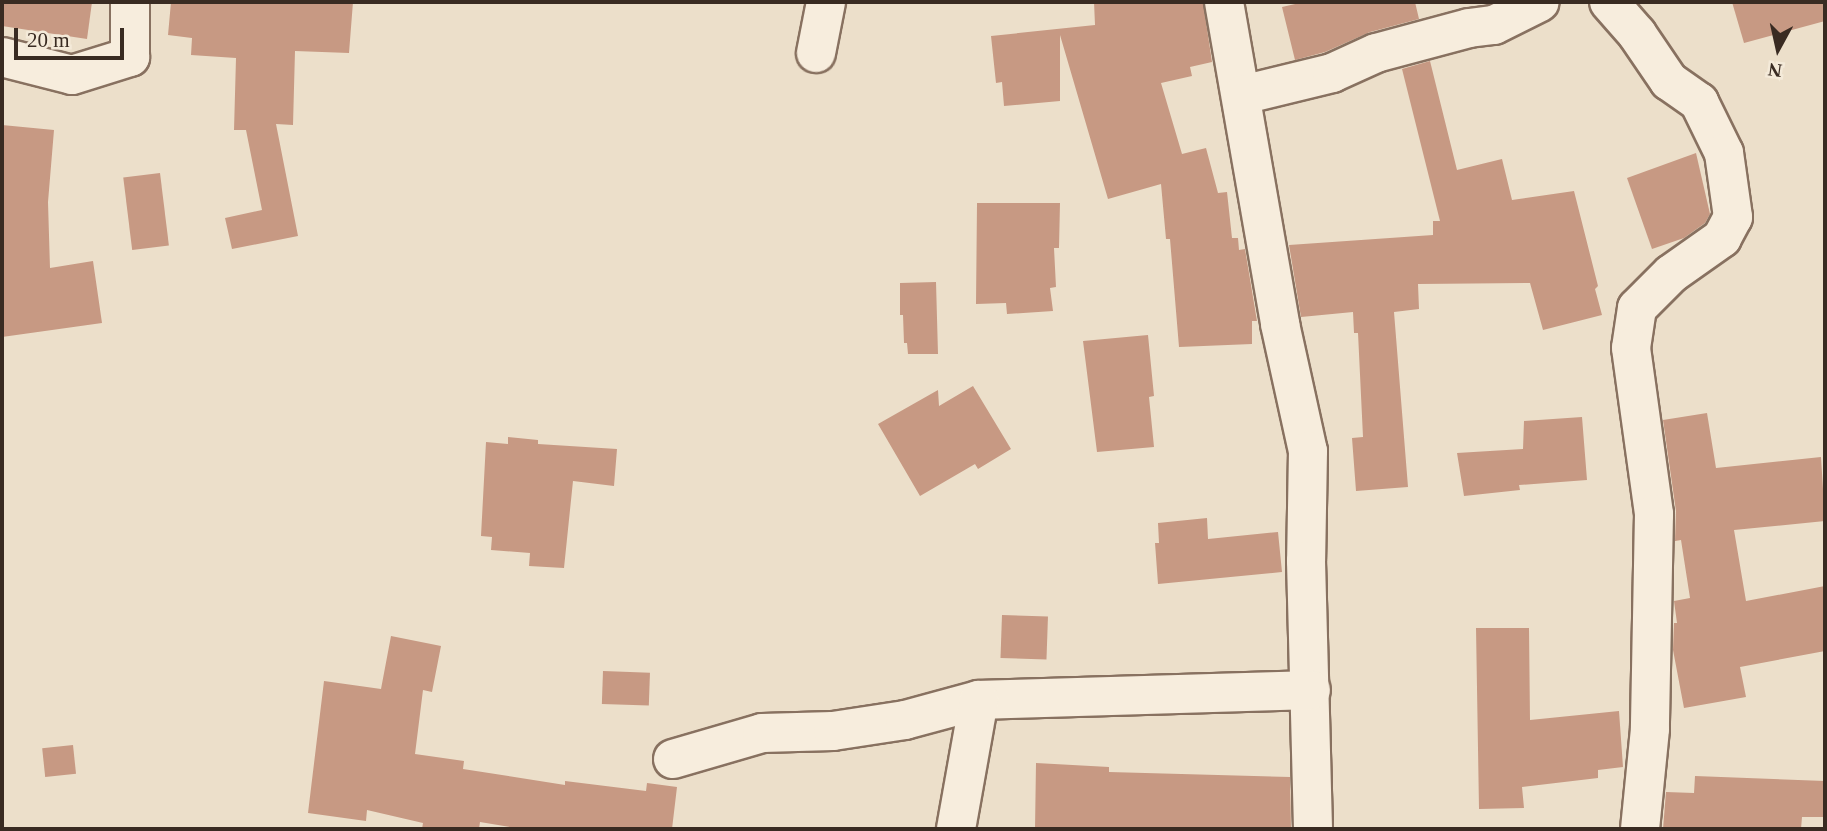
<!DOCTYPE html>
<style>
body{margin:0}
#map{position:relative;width:1827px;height:831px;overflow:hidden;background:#ecdfca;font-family:"Times New Roman",serif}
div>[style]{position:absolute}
.building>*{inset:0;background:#c79983;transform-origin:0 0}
.roads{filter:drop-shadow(2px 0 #887160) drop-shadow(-2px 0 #887160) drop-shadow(0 2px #887160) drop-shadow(0 -2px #887160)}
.minor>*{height:38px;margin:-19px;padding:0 19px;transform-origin:19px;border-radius:19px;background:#f7eddd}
span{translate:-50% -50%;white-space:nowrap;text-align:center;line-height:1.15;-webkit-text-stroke:5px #f4ead9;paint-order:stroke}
.frame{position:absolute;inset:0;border:4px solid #392b22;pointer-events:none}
.north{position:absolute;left:1743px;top:14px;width:70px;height:70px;-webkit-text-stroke:5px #f4ead9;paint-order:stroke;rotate:188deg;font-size:19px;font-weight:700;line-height:28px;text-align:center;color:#392b22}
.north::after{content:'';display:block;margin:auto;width:24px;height:32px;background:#392b22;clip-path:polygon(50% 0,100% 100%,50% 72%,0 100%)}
.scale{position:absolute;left:14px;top:28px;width:110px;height:32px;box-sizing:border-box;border:4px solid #392b22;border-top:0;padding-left:9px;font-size:21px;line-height:24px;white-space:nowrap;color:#392b22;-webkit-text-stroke:5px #f4ead9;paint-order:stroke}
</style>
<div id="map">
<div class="building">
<i style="clip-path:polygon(2px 2px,92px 2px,87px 39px,2px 26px)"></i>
<i style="clip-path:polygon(171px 2px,353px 2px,349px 53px,295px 51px,293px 125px,276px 124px,298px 236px,232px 249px,225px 218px,262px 210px,246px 130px,234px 130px,236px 58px,191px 55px,192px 38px,168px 35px)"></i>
<i style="clip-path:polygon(1094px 2px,1203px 2px,1212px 62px,1190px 67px,1192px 76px,1161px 83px,1182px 154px,1206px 148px,1218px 193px,1227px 192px,1232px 238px,1238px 238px,1239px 250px,1245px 249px,1257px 321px,1252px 321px,1252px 344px,1179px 347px,1170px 239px,1166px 239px,1161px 184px,1108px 199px,1060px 35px,1060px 101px,1004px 106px,1002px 82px,996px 83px,991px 36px,1095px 25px)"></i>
<i style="clip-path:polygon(1304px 2px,1415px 2px,1419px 19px,1370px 32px,1325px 52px,1295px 60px,1282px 7px)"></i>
<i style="clip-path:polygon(1732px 2px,1825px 2px,1825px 21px,1744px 43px)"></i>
<i style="clip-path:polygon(1430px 61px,1457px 170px,1502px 159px,1512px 200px,1574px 191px,1598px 286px,1595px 289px,1602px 315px,1543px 330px,1530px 283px,1418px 284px,1419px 309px,1394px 312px,1408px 487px,1356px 491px,1352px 438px,1363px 437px,1358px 333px,1354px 333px,1353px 312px,1301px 317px,1289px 245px,1433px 235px,1433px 221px,1440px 221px,1402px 69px)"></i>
<i style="clip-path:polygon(2px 125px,54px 130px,48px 202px,50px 268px,93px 261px,102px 323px,2px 337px)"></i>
<i style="clip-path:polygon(1696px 153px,1710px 214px,1705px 223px,1684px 238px,1652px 249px,1627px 178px)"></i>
<i style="left:160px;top:173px;width:73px;height:37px;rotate:83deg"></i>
<i style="clip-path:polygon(977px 203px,1060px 203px,1059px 248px,1054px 248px,1056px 287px,1050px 288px,1053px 311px,1007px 314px,1006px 303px,976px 304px)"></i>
<i style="clip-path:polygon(936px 282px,938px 354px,908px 354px,907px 343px,904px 343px,903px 315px,900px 315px,900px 283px)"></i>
<i style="clip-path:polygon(1148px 335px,1154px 396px,1149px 397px,1154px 447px,1097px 452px,1083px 341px)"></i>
<i style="clip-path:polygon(973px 386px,1011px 449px,978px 469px,975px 464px,920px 496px,878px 424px,938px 390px,939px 406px)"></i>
<i style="clip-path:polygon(1707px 413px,1716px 468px,1821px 457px,1825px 521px,1734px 530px,1746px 601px,1825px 586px,1825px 651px,1740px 667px,1746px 697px,1684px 708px,1673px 650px,1674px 623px,1677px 623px,1674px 601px,1690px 598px,1681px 540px,1675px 541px,1676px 511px,1663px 420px)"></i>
<i style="clip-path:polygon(1582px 417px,1587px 480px,1519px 485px,1520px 490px,1464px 496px,1457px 453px,1523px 449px,1524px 421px)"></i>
<i style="clip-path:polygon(508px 437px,538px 440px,538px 444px,617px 449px,614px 486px,573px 481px,564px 568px,529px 566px,530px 553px,491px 550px,492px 537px,481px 536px,486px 442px,508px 444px)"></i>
<i style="clip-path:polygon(1207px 518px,1208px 539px,1278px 532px,1282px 572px,1158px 584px,1155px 543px,1159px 543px,1158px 523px)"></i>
<i style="left:1002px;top:615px;width:46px;height:43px;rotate:2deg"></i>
<i style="clip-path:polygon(1476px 628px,1529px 628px,1530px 720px,1619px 711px,1623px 767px,1598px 770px,1598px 778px,1522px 787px,1524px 808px,1479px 809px)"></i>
<i style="clip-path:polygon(391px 636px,441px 646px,432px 692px,423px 690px,415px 754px,464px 761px,463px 769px,565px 785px,565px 781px,646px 791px,647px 783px,677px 787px,672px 829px,522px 829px,480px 822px,479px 829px,422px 829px,423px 823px,367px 810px,366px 821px,308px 813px,324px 681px,381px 689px)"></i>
<i style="left:603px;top:671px;width:47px;height:33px;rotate:2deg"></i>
<i style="left:73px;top:745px;width:29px;height:31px;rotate:84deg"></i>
<i style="clip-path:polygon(1036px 763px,1109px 767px,1109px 772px,1290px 777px,1291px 829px,1035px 829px)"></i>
<i style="clip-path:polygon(1695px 776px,1825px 781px,1825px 817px,1802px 817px,1801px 829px,1663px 829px,1666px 792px,1694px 793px)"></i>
</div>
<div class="roads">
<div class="minor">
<i style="left:1224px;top:2px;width:327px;rotate:80.1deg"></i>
<i style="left:1280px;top:324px;width:130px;rotate:77.6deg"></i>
<i style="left:1308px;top:451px;width:110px;rotate:91deg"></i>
<i style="left:1306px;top:561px;width:268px;rotate:88.5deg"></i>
<i style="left:1609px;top:2px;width:43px;rotate:48.8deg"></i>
<i style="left:1637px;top:34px;width:57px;rotate:55.8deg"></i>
<i style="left:1669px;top:81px;width:37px;rotate:35deg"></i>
<i style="left:1699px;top:102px;width:57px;rotate:63.9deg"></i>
<i style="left:1724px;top:153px;width:65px;rotate:82deg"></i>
<i style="left:1733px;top:217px;width:24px;rotate:118deg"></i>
<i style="left:1722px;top:238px;width:62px;rotate:144.8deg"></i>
<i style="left:1671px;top:274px;width:48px;rotate:135deg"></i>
<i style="left:1637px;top:308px;width:40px;rotate:98.5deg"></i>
<i style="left:1631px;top:348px;width:168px;rotate:82.1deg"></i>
<i style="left:1654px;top:514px;width:215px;rotate:91.1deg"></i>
<i style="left:1650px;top:729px;width:100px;rotate:95.7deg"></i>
<i style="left:816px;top:53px;width:52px;rotate:-78.9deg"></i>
<i style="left:2px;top:57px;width:72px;rotate:14.4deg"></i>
<i style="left:72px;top:75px;width:61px;rotate:-17.2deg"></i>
<i style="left:130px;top:57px;width:55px;rotate:-90deg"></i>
<i style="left:1242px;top:95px;width:93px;rotate:-13.7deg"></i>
<i style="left:1332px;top:73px;width:48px;rotate:-24.4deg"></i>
<i style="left:1376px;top:53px;width:96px;rotate:-15deg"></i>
<i style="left:1469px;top:28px;width:25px;rotate:-7deg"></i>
<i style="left:1494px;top:25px;width:51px;rotate:-26.6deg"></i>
<i style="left:673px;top:759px;width:93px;rotate:-16.3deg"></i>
<i style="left:762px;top:733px;width:71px;rotate:-1.6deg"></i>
<i style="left:833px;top:731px;width:73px;rotate:-8.7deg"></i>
<i style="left:905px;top:720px;width:77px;rotate:-15.1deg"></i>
<i style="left:979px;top:700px;width:332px;rotate:-1.7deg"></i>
<i style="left:956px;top:829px;width:131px;rotate:-79.9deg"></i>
</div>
</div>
<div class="frame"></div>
<div class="north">N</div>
<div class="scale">20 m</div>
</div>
